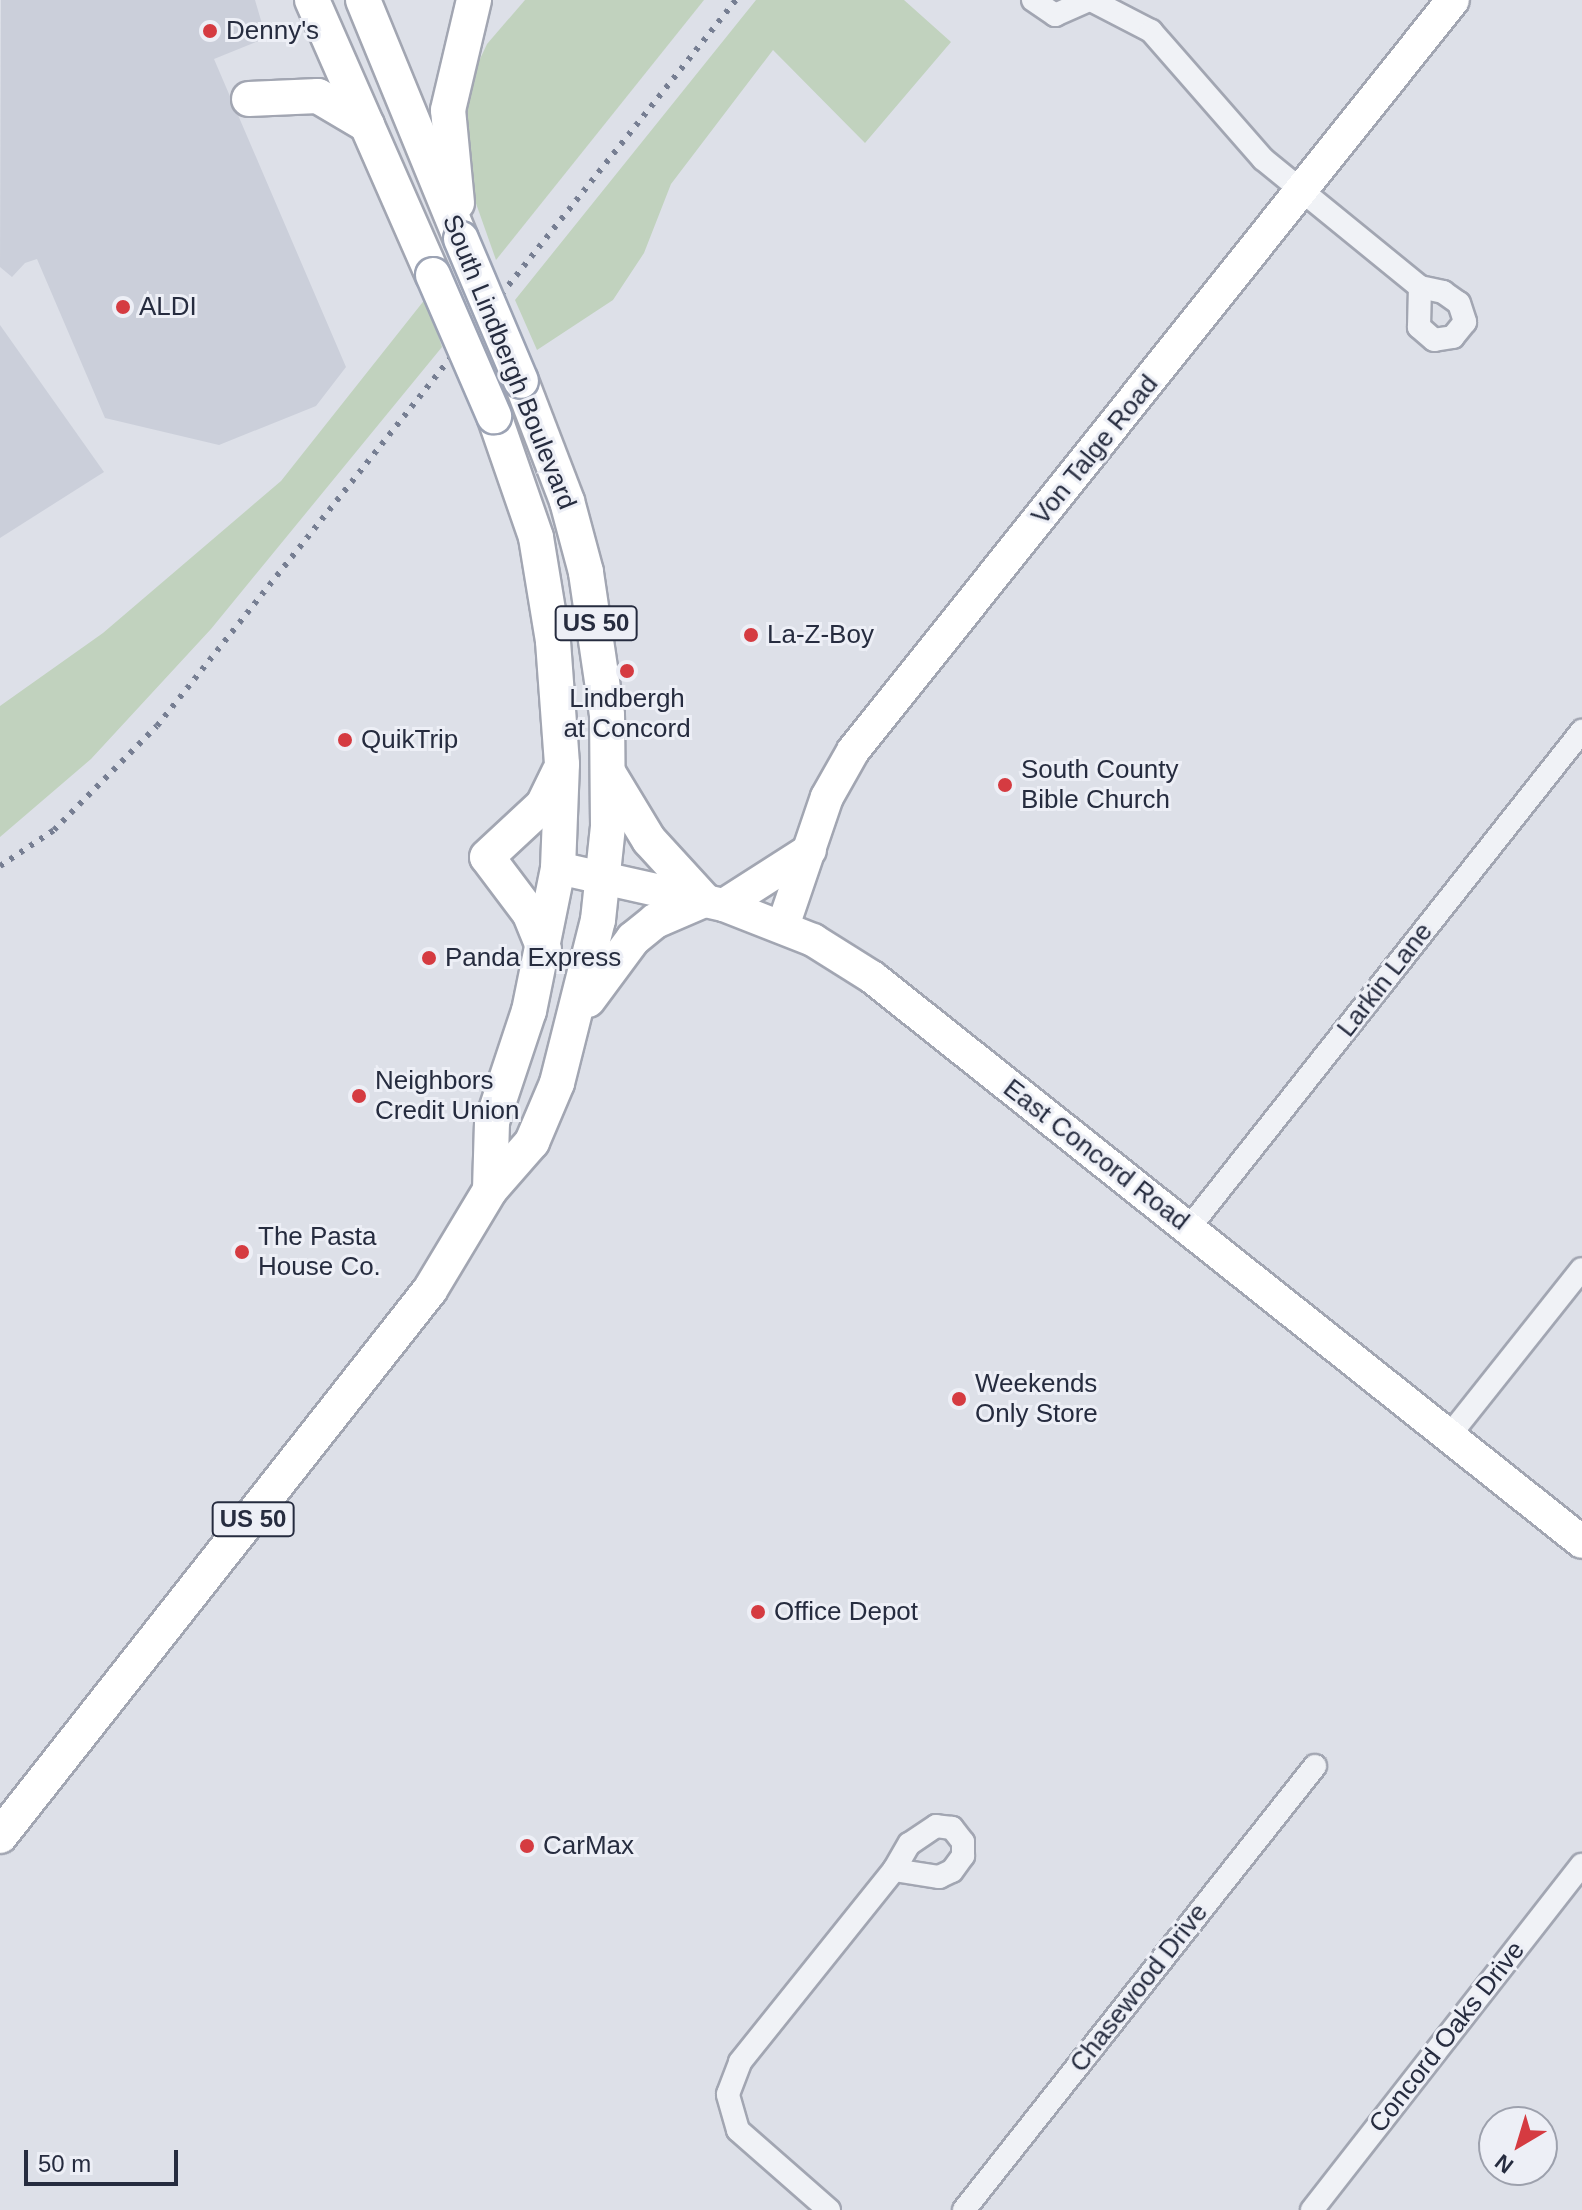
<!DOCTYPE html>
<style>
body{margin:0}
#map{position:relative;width:1582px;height:2210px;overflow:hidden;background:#dde0e8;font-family:Arial,sans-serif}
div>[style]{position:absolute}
.built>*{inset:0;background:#cbcfda}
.green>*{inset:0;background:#c1d2be}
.roads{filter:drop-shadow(2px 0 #a2a6b2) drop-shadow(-2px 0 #a2a6b2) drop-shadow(0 2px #a2a6b2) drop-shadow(0 -2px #a2a6b2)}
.street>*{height:22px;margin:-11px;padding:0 11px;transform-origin:11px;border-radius:11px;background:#f0f2f6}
.secondary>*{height:32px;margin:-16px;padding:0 16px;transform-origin:16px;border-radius:16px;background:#fff}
.primary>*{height:34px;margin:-17px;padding:0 17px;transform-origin:17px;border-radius:17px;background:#fff}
.rail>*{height:6px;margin-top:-3px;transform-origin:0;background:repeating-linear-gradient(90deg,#767e92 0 4px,transparent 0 12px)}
.bridges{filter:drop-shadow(2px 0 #9ca3b4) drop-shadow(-2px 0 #9ca3b4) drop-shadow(0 2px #9ca3b4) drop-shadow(0 -2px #9ca3b4)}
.primary-bridge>*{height:34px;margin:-17px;padding:0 17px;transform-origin:17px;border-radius:17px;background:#fff}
.dots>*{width:22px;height:22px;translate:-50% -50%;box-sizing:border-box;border:4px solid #edeff6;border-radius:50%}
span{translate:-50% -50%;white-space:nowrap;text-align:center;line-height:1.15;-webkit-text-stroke:6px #edeff6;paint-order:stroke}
.shield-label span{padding:2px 6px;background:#edeff6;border:2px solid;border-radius:6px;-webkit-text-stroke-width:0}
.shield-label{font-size:24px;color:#262c3f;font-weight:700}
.poi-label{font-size:26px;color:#262c3f}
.left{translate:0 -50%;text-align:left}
.street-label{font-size:26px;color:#262c3f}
.north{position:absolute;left:1478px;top:2106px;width:80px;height:80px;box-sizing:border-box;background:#edeff6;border:2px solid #9da1ad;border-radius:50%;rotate:218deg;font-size:22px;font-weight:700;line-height:32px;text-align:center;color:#262c3f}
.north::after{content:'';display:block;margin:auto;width:28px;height:36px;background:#d53b41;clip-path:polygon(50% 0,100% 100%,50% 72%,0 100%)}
.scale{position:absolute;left:24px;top:2150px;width:154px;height:36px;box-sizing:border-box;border:4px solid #262c3f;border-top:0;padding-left:10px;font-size:24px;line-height:28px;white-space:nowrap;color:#262c3f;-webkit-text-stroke:6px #edeff6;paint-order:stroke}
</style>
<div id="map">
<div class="built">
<i style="clip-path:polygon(1px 0,255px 0,265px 34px,261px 40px,214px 59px,346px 367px,316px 406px,219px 445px,105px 418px,37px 259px,25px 263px,12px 277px,0 267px)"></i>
<i style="clip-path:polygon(0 325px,104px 472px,0 538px)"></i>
</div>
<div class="green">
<i style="clip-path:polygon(525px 0,704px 0,496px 260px,461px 161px,458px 106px,487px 44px)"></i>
<i style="clip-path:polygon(756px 0,904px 0,951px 42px,865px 143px,773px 50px,671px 184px,644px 253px,613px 300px,537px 350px,515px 300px)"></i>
<i style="clip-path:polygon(426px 298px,442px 347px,211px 629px,91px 759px,0 837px,0 706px,103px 633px,281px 481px)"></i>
</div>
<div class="roads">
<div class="street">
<i style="left:1033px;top:0;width:27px;rotate:34deg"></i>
<i style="left:1055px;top:15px;width:36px;rotate:-24deg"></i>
<i style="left:1091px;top:0;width:68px;rotate:27.3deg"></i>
<i style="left:1151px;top:31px;width:170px;rotate:48.8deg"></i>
<i style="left:1263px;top:159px;width:203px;rotate:39.2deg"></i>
<i style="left:1420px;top:287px;width:24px;rotate:12deg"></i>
<i style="left:1443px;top:292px;width:19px;rotate:35deg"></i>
<i style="left:1459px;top:303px;width:20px;rotate:72deg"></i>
<i style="left:1465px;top:322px;width:19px;rotate:129deg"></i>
<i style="left:1453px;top:337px;width:19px;rotate:171deg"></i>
<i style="left:1434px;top:340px;width:20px;rotate:-139deg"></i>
<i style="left:1419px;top:327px;width:40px;rotate:-88.6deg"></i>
<i style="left:1189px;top:1228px;width:634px;rotate:-51.67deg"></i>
<i style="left:1449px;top:1436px;width:213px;rotate:-51.5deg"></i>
<i style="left:829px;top:2210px;width:121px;rotate:-138.7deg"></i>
<i style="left:738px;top:2130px;width:37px;rotate:-106deg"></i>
<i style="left:728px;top:2094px;width:34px;rotate:-69deg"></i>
<i style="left:740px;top:2062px;width:246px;rotate:-51.3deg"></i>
<i style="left:894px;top:1870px;width:46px;rotate:8.8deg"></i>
<i style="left:939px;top:1877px;width:14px;rotate:-25deg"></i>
<i style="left:952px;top:1871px;width:19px;rotate:-54deg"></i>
<i style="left:963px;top:1856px;width:14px;rotate:-90deg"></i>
<i style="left:963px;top:1842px;width:18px;rotate:-128deg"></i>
<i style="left:952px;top:1828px;width:16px;rotate:-173deg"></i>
<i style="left:936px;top:1826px;width:32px;rotate:146deg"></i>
<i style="left:909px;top:1844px;width:30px;rotate:120deg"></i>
<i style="left:964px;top:2210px;width:566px;rotate:-51.67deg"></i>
<i style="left:1312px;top:2210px;width:438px;rotate:-52deg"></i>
</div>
<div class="secondary">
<i style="left:558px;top:868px;width:170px;rotate:12.6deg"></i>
<i style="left:724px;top:905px;width:96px;rotate:21.5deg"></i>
<i style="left:813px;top:940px;width:70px;rotate:32.1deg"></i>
<i style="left:872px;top:977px;width:907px;rotate:38.51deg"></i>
<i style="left:724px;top:905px;width:102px;rotate:-32.6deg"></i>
<i style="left:783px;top:926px;width:136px;rotate:-71.2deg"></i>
<i style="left:827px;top:797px;width:53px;rotate:-60.5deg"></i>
<i style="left:853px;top:751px;width:961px;rotate:-51.38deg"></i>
</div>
<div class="primary">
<i style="left:312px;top:0;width:300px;rotate:66.3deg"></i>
<i style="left:363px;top:0;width:258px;rotate:67.7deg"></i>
<i style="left:249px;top:99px;width:69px;rotate:-2.5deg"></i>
<i style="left:318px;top:96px;width:57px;rotate:30.6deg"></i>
<i style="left:457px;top:203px;width:93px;rotate:-95.5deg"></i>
<i style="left:448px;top:110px;width:113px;rotate:-76.7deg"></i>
<i style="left:544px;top:949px;width:38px;rotate:-112deg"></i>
<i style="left:530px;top:914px;width:71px;rotate:-127deg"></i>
<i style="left:487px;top:857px;width:76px;rotate:-42.9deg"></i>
<i style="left:543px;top:805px;width:37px;rotate:-64deg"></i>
<i style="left:588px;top:1000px;width:76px;rotate:-53.6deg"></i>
<i style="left:633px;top:939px;width:28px;rotate:-39deg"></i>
<i style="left:655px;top:921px;width:53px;rotate:-23.2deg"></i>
<i style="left:704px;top:900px;width:81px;rotate:-132.5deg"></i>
<i style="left:649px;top:840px;width:77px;rotate:-121.2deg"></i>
<i style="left:490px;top:1190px;width:68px;rotate:-88.3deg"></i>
<i style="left:492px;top:1122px;width:117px;rotate:-71.6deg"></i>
<i style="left:529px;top:1011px;width:146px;rotate:-78.5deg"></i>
<i style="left:558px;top:868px;width:104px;rotate:-87.8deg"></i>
<i style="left:562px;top:764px;width:123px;rotate:-94.2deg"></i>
<i style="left:553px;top:641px;width:105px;rotate:-99.3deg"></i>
<i style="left:536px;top:537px;width:128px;rotate:-109.1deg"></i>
<i style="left:0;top:1836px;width:695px;rotate:-51.78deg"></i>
<i style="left:430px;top:1290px;width:117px;rotate:-59deg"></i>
<i style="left:490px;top:1190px;width:64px;rotate:-48.8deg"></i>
<i style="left:532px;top:1142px;width:64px;rotate:-67deg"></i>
<i style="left:557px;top:1083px;width:168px;rotate:-75.9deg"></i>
<i style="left:598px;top:920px;width:95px;rotate:-83.9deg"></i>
<i style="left:608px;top:826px;width:111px;rotate:-90.5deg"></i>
<i style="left:607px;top:715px;width:145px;rotate:-98.4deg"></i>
<i style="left:586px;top:572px;width:73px;rotate:-105deg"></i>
<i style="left:567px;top:501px;width:129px;rotate:-111deg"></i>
</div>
</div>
<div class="rail">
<i style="left:0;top:866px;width:65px;rotate:-33.7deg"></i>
<i style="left:54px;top:830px;width:146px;rotate:-45.3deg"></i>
<i style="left:157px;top:726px;width:929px;rotate:-51.43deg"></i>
</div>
<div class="bridges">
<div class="primary-bridge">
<i style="left:461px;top:239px;width:154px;rotate:67.1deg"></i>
<i style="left:433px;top:275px;width:154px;rotate:66.6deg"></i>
</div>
</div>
<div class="dots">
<i style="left:210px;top:31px;background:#d53b41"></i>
<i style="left:123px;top:307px;background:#d53b41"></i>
<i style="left:751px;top:635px;background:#d53b41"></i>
<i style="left:627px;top:671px;background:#d53b41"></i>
<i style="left:345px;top:740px;background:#d53b41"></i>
<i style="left:1005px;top:785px;background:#d53b41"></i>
<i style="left:429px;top:958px;background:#d53b41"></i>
<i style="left:359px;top:1096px;background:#d53b41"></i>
<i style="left:242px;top:1252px;background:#d53b41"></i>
<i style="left:959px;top:1399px;background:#d53b41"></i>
<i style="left:758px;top:1612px;background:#d53b41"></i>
<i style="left:527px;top:1846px;background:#d53b41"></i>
</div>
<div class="shield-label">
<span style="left:596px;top:623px">US 50</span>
<span style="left:253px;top:1519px">US 50</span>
</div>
<div class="poi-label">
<span class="left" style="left:226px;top:31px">Denny's</span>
<span class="left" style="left:139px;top:307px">ALDI</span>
<span class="left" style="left:767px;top:635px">La-Z-Boy</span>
<span style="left:627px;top:714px">Lindbergh<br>at Concord</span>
<span class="left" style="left:361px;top:740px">QuikTrip</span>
<span class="left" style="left:1021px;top:785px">South County<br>Bible Church</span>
<span class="left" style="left:445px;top:958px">Panda Express</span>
<span class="left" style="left:375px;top:1096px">Neighbors<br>Credit Union</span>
<span class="left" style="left:258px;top:1252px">The Pasta<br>House Co.</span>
<span class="left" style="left:975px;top:1399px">Weekends<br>Only Store</span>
<span class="left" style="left:774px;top:1612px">Office Depot</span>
<span class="left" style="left:543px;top:1846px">CarMax</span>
</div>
<div class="street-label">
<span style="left:509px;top:362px;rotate:68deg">South Lindbergh Boulevard</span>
<span style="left:1095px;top:450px;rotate:-51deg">Von Talge Road</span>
<span style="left:1385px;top:980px;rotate:-52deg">Larkin Lane</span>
<span style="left:1096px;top:1155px;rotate:38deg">East Concord Road</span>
<span style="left:1139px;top:1988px;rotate:-52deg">Chasewood Drive</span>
<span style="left:1447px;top:2037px;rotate:-52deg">Concord Oaks Drive</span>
</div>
<div class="north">N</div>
<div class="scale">50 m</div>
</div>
